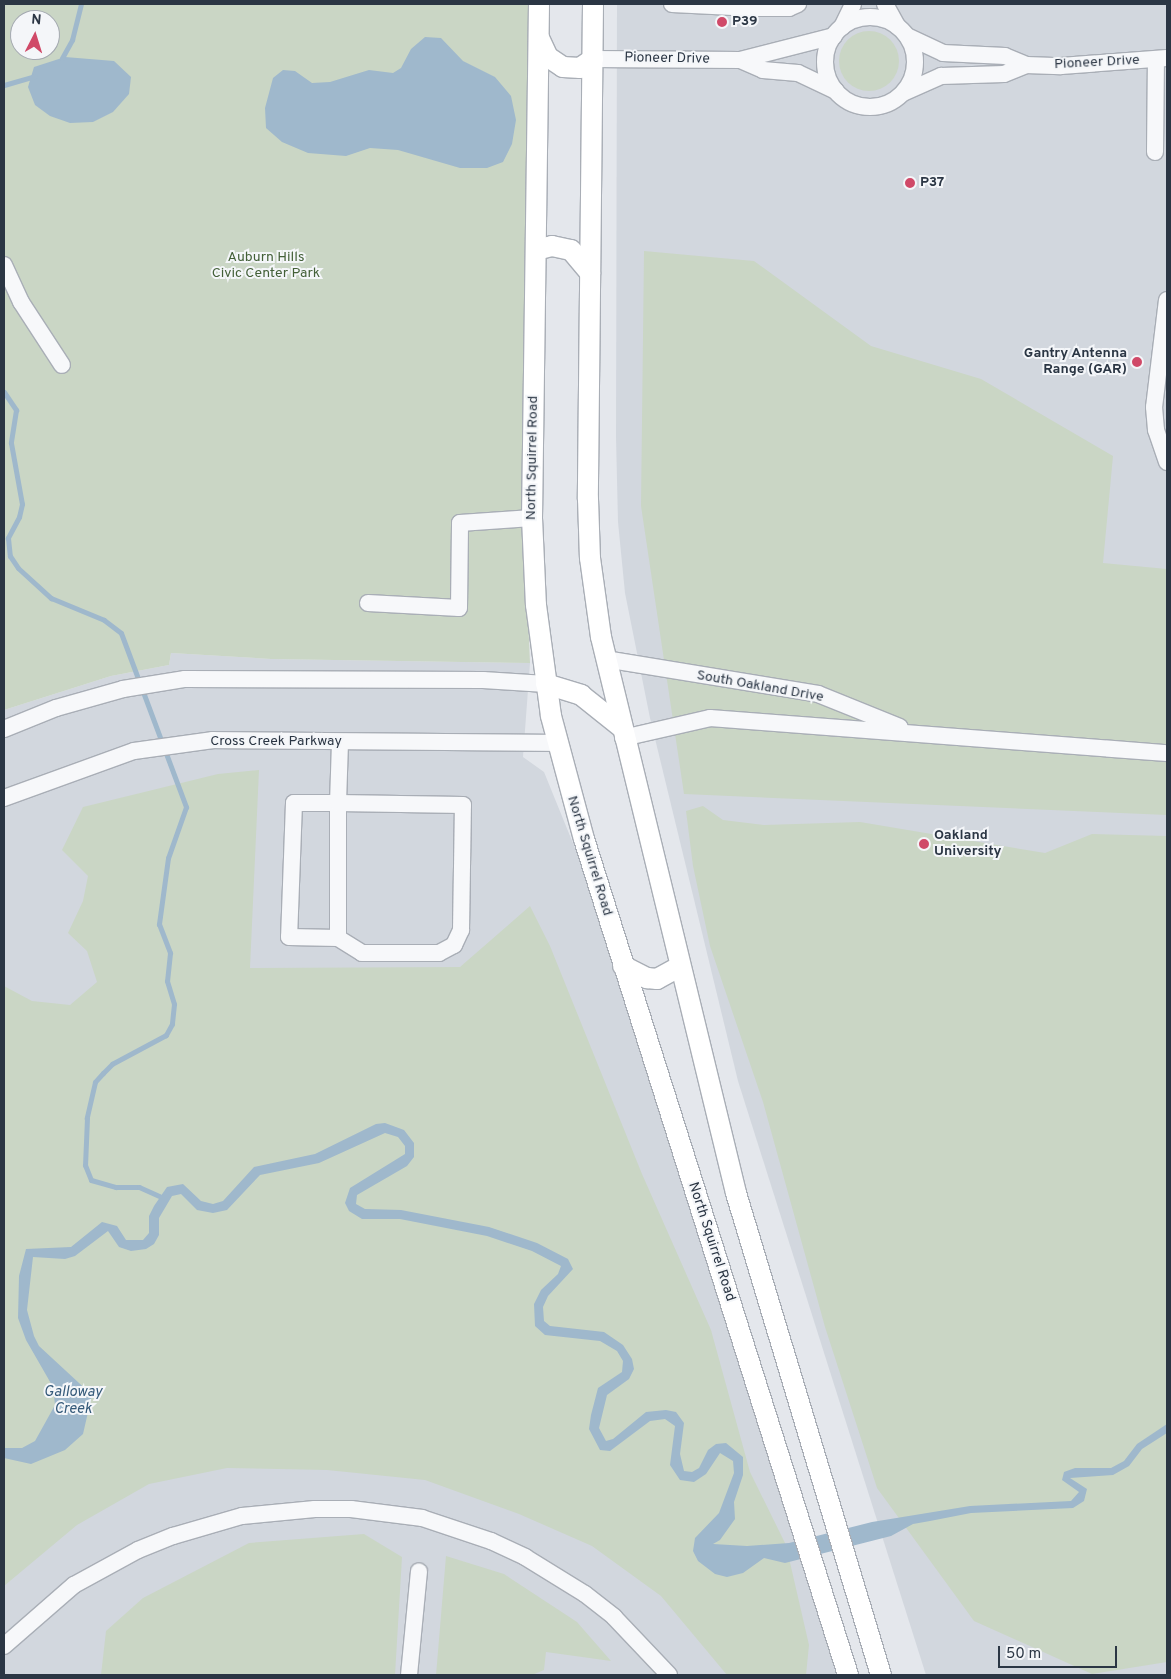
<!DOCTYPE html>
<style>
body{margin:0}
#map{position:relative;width:1171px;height:1679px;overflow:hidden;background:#e4e7ec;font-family:Overpass,sans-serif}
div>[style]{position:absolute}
.built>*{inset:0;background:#d2d7de}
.green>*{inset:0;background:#cad6c5}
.round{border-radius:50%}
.water>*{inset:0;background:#9fb8cc}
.stream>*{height:5px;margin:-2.5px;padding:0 2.5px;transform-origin:2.5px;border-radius:2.5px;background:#9fb8cc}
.roads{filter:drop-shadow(1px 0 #a9aeb6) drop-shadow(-1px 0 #a9aeb6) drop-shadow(0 1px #a9aeb6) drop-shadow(0 -1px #a9aeb6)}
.minor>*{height:16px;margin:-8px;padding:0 8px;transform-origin:8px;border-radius:8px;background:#f7f8fa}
.minor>.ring{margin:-8px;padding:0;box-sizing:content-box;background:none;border:16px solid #f7f8fa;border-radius:50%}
.major>*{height:20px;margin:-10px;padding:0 10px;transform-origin:10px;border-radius:10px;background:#fff}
.dots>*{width:14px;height:14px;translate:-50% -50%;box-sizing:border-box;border:2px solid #f4f6f9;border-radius:50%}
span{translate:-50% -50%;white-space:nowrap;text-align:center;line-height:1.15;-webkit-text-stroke:4px #f4f6f9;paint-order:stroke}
.poi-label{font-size:14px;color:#2b3644;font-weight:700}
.left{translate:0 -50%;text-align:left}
.right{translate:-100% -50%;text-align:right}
.street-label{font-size:14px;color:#2b3644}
.park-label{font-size:14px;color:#436038}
.water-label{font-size:15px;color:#345979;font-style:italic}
.frame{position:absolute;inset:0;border:5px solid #2b3644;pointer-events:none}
.north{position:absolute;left:10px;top:10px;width:50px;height:50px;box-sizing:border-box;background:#f4f6f9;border:1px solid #a4a9b1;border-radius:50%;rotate:5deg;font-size:14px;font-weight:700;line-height:20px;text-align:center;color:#2b3644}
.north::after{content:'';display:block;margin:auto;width:18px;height:22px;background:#d04968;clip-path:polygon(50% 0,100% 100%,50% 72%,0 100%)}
.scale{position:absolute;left:998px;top:1646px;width:119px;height:22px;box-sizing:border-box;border:2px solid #2b3644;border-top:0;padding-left:6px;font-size:15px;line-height:18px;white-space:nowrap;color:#2b3644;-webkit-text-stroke:4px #f4f6f9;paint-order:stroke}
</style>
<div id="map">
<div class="built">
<i style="clip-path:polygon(617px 4px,1167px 4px,1167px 1675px,926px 1675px,738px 1081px,650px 718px,625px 593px,618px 522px,616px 437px)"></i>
<i style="clip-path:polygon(171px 653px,271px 659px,530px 663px,523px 757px,544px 772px,581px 863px,814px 1594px,836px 1675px,4px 1675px,4px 710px,111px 676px,169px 665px)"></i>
</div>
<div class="green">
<i style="clip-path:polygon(evenodd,4px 4px,532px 4px,524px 524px,530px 663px,271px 659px,171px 653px,169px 665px,111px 676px,4px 710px,4px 4px,20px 20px,50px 20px,50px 50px,20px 50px,20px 20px)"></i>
<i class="round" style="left:839px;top:31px;width:60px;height:60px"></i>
<i style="clip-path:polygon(644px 251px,754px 261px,871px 346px,981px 379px,1113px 456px,1103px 563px,1167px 569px,1167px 815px,684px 794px,641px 506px)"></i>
<i style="clip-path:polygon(259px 770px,250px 968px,460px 967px,530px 906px,550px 946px,642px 1174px,711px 1330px,750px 1472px,786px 1545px,809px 1645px,806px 1675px,727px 1675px,661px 1596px,592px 1546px,519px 1514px,425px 1480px,327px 1470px,227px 1468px,149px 1484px,77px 1525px,4px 1586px,4px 986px,32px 1001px,70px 1005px,97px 982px,87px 951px,68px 933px,83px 901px,88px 876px,62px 850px,83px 807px,218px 774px)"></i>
<i style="clip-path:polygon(703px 806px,723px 820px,764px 825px,860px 822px,1045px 853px,1092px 834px,1167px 836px,1167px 1662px,1092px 1674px,974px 1621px,877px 1488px,825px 1327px,763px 1102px,710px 946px,693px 866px,686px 811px)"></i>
<i style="clip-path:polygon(364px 1534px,402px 1557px,395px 1675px,101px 1675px,106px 1631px,143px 1598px,249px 1543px)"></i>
<i style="clip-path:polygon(446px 1556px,504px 1574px,577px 1622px,611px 1661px,546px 1652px,544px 1670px,532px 1675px,436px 1675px)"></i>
</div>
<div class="water">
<i style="clip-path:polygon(425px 37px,441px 38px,463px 61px,495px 77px,511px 96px,516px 120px,512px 144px,503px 162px,487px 168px,460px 168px,398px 150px,370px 148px,346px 156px,308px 153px,282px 142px,266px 128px,265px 108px,273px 78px,283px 70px,295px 71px,312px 83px,330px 82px,369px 70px,393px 73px,401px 68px,411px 49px)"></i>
<i style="clip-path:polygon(65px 57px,114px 61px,131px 77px,129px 94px,113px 112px,93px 122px,70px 123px,50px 116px,35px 105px,28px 87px,34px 67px)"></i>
<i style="clip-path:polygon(385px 1123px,404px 1130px,414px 1143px,414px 1157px,407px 1166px,357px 1195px,356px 1204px,365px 1209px,401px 1210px,489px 1227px,537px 1243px,568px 1259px,573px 1269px,548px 1296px,543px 1307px,544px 1321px,550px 1326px,604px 1332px,623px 1345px,632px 1359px,634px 1369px,629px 1379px,607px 1395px,599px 1428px,606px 1441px,613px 1439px,646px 1412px,666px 1410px,676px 1412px,684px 1423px,680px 1454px,684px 1471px,692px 1472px,699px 1468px,708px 1450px,716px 1444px,726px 1443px,743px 1457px,743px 1475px,734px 1502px,735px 1519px,720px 1540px,713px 1544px,747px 1546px,789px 1543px,872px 1522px,970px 1506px,1071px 1501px,1079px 1492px,1062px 1480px,1064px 1472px,1075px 1468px,1111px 1468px,1124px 1461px,1137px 1444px,1167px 1424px,1167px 1433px,1142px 1449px,1129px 1466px,1113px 1475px,1070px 1478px,1087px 1489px,1084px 1501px,1073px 1508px,971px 1513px,930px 1521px,913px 1524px,891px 1536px,785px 1563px,764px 1558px,743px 1573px,727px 1577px,715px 1574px,698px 1561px,693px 1551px,695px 1538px,719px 1513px,734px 1473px,733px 1461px,720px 1453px,706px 1474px,694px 1482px,680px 1480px,670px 1465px,675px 1426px,665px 1419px,650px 1421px,610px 1451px,600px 1450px,589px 1429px,591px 1415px,598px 1388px,622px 1372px,623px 1361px,617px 1351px,600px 1341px,545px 1335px,535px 1326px,534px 1304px,541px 1290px,558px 1274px,561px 1266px,532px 1251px,487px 1236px,400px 1219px,362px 1219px,349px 1211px,345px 1203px,350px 1188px,405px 1154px,405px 1146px,398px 1137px,385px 1133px,319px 1163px,260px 1175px,227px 1210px,213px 1213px,197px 1210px,181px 1194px,172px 1196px,159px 1218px,159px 1235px,154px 1244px,146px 1249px,131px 1251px,119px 1247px,108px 1231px,75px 1256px,65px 1259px,33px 1257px,27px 1310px,34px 1336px,39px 1346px,92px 1395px,83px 1434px,65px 1450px,31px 1464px,4px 1458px,4px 1448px,22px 1448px,35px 1441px,55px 1405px,53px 1387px,26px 1340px,18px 1318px,19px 1276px,26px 1249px,71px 1247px,102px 1222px,117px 1226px,126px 1240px,143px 1240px,149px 1233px,149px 1216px,154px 1206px,167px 1187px,183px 1184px,201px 1201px,213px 1204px,223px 1201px,254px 1167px,315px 1154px,376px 1124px)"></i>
</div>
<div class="stream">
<i style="left:62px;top:58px;width:21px;rotate:-61deg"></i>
<i style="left:72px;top:40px;width:37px;rotate:-76deg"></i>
<i style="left:4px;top:85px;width:32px;rotate:-16deg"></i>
<i style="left:4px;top:392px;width:22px;rotate:56deg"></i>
<i style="left:16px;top:410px;width:33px;rotate:99deg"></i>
<i style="left:11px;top:443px;width:62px;rotate:79.8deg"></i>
<i style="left:22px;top:504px;width:13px;rotate:103deg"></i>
<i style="left:19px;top:517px;width:24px;rotate:118deg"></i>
<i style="left:8px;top:538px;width:18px;rotate:84deg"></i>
<i style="left:10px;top:556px;width:14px;rotate:56deg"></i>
<i style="left:18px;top:568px;width:45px;rotate:42.3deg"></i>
<i style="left:51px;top:598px;width:57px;rotate:22.5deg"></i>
<i style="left:104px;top:620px;width:21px;rotate:37deg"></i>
<i style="left:121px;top:633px;width:186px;rotate:69.5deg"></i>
<i style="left:186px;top:807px;width:54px;rotate:109.4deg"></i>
<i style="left:168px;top:858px;width:67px;rotate:97.8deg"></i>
<i style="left:159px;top:924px;width:31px;rotate:69deg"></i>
<i style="left:170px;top:953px;width:28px;rotate:96deg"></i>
<i style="left:167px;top:981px;width:24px;rotate:73deg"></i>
<i style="left:174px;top:1004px;width:20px;rotate:96deg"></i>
<i style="left:172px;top:1024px;width:13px;rotate:119deg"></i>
<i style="left:166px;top:1035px;width:61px;rotate:151.8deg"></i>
<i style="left:112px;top:1064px;width:13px;rotate:135deg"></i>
<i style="left:103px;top:1073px;width:12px;rotate:132deg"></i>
<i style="left:95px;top:1082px;width:37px;rotate:103deg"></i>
<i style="left:87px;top:1118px;width:47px;rotate:92.4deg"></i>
<i style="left:85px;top:1165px;width:16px;rotate:68deg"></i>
<i style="left:91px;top:1180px;width:26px;rotate:16deg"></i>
<i style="left:116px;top:1187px;width:23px"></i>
<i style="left:139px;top:1187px;width:22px;rotate:24deg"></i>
</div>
<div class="roads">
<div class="minor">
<i style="left:672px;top:4px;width:81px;rotate:2.8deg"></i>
<i style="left:753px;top:8px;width:36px"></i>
<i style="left:789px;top:8px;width:10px;rotate:-24deg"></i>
<i style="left:885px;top:4px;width:25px;rotate:61deg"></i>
<i class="ring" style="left:825px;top:17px;width:74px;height:74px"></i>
<i style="left:842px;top:27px;width:25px;rotate:-64deg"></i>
<i style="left:907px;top:36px;width:40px;rotate:25deg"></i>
<i style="left:943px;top:53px;width:62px;rotate:2.8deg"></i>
<i style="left:1005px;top:56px;width:23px;rotate:23deg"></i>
<i style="left:1026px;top:65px;width:35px;rotate:2deg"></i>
<i style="left:1061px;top:66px;width:106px;rotate:-4.3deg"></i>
<i style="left:593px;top:59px;width:147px;rotate:0.4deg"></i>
<i style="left:740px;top:60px;width:97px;rotate:-14.3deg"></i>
<i style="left:740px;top:60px;width:25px;rotate:23deg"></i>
<i style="left:763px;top:70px;width:35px;rotate:5deg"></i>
<i style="left:798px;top:73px;width:42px;rotate:25.3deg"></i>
<i style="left:903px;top:93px;width:42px;rotate:-24.1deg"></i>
<i style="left:941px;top:76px;width:63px;rotate:-1.8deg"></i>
<i style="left:1004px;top:74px;width:24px;rotate:-22deg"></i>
<i style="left:1155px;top:152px;width:93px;rotate:-89.4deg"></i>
<i style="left:4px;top:265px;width:41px;rotate:65.3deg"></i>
<i style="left:21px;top:302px;width:75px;rotate:56.9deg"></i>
<i style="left:1167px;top:300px;width:108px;rotate:96.9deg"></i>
<i style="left:1154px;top:407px;width:23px;rotate:85deg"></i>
<i style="left:1156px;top:430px;width:34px;rotate:71deg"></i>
<i style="left:368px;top:603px;width:91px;rotate:3.1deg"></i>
<i style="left:459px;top:608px;width:85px;rotate:-89.3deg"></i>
<i style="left:460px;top:523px;width:72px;rotate:-4deg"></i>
<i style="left:605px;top:659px;width:216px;rotate:9.3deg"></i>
<i style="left:818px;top:694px;width:88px;rotate:21.9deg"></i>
<i style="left:4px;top:729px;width:56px;rotate:-22deg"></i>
<i style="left:56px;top:708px;width:70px;rotate:-15.8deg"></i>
<i style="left:123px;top:689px;width:63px;rotate:-9.2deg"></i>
<i style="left:185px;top:679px;width:298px;rotate:0.2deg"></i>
<i style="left:483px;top:680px;width:63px;rotate:3.6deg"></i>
<i style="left:623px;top:738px;width:89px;rotate:-12.9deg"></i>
<i style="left:710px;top:718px;width:458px;rotate:4.4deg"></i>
<i style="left:4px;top:798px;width:138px;rotate:-19.9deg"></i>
<i style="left:134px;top:751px;width:80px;rotate:-7.9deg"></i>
<i style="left:213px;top:740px;width:344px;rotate:0.5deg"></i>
<i style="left:338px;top:938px;width:135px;rotate:-90deg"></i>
<i style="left:338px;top:803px;width:44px;rotate:180deg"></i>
<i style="left:294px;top:803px;width:134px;rotate:92.1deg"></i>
<i style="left:289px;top:937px;width:49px;rotate:1.2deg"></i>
<i style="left:338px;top:938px;width:28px;rotate:32deg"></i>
<i style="left:362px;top:953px;width:77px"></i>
<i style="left:439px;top:953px;width:17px;rotate:-28deg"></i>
<i style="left:454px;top:945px;width:17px;rotate:-65deg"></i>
<i style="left:461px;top:930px;width:125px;rotate:-89.1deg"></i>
<i style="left:463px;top:805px;width:125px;rotate:-179.1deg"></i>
<i style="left:338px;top:803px;width:60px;rotate:-88.1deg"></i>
<i style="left:4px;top:1646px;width:93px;rotate:-41.1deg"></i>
<i style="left:74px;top:1585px;width:73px;rotate:-28.7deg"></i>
<i style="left:138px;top:1550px;width:38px;rotate:-22deg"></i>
<i style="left:173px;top:1536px;width:72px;rotate:-16.2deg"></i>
<i style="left:242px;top:1516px;width:73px;rotate:-5.5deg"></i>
<i style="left:315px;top:1509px;width:36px"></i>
<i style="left:351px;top:1509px;width:72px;rotate:7.2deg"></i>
<i style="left:422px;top:1518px;width:73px;rotate:18.4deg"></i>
<i style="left:491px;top:1541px;width:38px;rotate:25deg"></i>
<i style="left:525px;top:1557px;width:70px;rotate:31.7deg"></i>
<i style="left:585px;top:1594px;width:37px;rotate:38deg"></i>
<i style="left:614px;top:1617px;width:80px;rotate:46.5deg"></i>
<i style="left:409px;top:1675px;width:104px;rotate:-84.5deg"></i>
</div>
<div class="major">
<i style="left:539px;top:4px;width:514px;rotate:90.78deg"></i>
<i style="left:532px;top:518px;width:87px;rotate:87.4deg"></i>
<i style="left:536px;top:605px;width:112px;rotate:82.3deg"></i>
<i style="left:551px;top:716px;width:127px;rotate:75deg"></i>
<i style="left:584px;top:839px;width:877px;rotate:72.47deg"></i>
<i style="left:593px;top:4px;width:495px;rotate:90.6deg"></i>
<i style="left:588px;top:499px;width:59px;rotate:88.1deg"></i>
<i style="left:590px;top:558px;width:80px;rotate:82.1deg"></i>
<i style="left:601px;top:637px;width:572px;rotate:76.35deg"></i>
<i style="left:736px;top:1193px;width:503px;rotate:73.26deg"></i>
<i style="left:539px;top:38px;width:21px;rotate:65deg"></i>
<i style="left:548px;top:57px;width:18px;rotate:34deg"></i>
<i style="left:563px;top:67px;width:17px;rotate:3deg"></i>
<i style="left:580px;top:68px;width:16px;rotate:-35deg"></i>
<i style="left:536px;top:250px;width:16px;rotate:-14deg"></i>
<i style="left:552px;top:246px;width:19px;rotate:12deg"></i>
<i style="left:571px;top:250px;width:30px;rotate:50deg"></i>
<i style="left:546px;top:684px;width:37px;rotate:17deg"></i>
<i style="left:581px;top:695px;width:50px;rotate:38.5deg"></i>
<i style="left:623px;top:966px;width:27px;rotate:27deg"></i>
<i style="left:647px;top:978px;width:10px;rotate:6deg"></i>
<i style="left:657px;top:979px;width:25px;rotate:-29deg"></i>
</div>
</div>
<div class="dots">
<i style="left:722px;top:22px;background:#d04968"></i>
<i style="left:910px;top:183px;background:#d04968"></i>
<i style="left:1137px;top:362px;background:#d04968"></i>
<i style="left:924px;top:844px;background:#d04968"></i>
</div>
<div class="poi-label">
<span class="left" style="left:732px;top:22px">P39</span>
<span class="left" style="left:920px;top:183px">P37</span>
<span class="right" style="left:1127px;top:362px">Gantry Antenna<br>Range (GAR)</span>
<span class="left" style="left:934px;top:844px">Oakland<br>University</span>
</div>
<div class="street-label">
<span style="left:667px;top:59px;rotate:1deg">Pioneer Drive</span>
<span style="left:1097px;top:63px;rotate:-3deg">Pioneer Drive</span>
<span style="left:533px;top:458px;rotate:-89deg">North Squirrel Road</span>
<span style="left:760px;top:687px;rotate:10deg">South Oakland Drive</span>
<span style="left:276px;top:742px">Cross Creek Parkway</span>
<span style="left:589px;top:856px;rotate:73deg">North Squirrel Road</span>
<span style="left:711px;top:1242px;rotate:72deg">North Squirrel Road</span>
</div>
<div class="park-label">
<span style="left:266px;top:266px">Auburn Hills<br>Civic Center Park</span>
</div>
<div class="water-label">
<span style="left:73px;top:1401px">Galloway<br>Creek</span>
</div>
<div class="frame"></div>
<div class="north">N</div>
<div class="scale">50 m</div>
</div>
